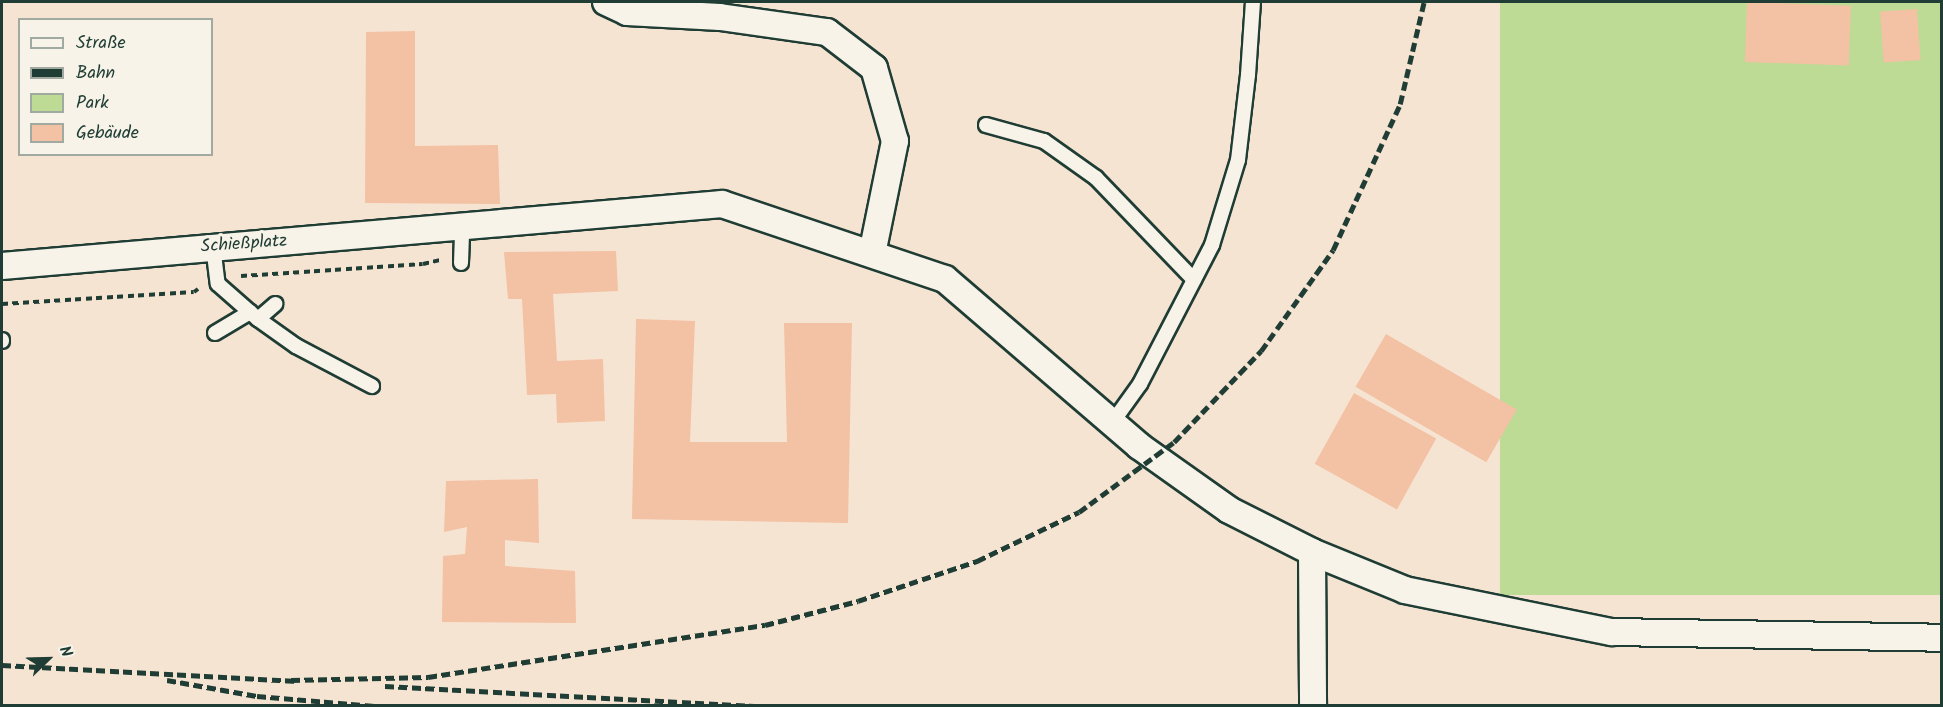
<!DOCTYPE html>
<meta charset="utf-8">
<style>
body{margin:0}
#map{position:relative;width:1943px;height:707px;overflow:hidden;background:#f6e4d3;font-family:Kalam,sans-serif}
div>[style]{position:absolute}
.green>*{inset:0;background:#bddb94;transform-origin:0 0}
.building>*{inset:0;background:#f3c1a3;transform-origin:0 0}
.path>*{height:4px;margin-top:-2px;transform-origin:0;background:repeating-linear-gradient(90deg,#1f3d34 0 6px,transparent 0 10.5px)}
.roads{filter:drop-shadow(2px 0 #1f3d34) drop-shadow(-2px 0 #1f3d34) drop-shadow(0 2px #1f3d34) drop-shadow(0 -2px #1f3d34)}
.lane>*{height:14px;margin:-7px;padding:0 7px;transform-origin:7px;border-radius:7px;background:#f7f3e8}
.street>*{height:26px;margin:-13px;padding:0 13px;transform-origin:13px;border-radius:13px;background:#f7f3e8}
.rail>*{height:4.5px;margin-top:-2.25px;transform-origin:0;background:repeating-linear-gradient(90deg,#1f3d34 0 9px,transparent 0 13.5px)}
span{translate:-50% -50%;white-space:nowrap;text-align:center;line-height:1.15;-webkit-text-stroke:6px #f7f3e8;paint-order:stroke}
.street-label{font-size:18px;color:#1f3d34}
.frame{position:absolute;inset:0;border:3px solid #1f3d34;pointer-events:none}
.legend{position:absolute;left:18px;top:18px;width:195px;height:138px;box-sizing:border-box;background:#f7f3e8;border:2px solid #a1aaa0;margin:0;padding:8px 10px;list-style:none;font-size:18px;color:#1f3d34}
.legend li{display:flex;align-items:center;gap:12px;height:30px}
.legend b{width:30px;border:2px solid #a1aaa0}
.north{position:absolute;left:18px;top:629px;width:60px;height:60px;-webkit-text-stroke:4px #f7f3e8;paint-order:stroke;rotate:67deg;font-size:16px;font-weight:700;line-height:24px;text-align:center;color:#1f3d34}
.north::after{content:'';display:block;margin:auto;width:21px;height:27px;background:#1f3d34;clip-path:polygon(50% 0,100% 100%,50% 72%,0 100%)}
</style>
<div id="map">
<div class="green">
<i style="left:1500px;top:2px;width:441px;height:593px"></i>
</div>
<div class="building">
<i style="left:1747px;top:2px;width:104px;height:60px;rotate:2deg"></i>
<i style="left:1917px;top:9px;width:51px;height:37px;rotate:86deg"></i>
<i style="clip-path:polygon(415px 31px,415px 146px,498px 145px,500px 204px,365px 203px,366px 32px)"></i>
<i style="clip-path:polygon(616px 251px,618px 291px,553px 294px,557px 361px,603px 359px,605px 421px,557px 423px,556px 394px,527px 395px,522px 299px,508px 299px,504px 252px)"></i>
<i style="clip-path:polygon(636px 319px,695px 321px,690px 442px,787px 442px,784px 323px,852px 323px,848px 523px,632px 519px)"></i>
<i style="left:1386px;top:334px;width:151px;height:61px;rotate:30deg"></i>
<i style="left:1354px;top:393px;width:94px;height:81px;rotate:29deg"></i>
<i style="clip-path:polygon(538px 479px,539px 543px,505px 540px,505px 566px,575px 571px,576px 623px,442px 622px,443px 556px,465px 554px,467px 527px,444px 532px,446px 481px)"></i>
</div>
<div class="path">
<i style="left:241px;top:276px;width:182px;rotate:-3.8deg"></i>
<i style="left:423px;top:264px;width:17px;rotate:-13deg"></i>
<i style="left:2px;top:304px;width:192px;rotate:-3.6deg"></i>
<i style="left:194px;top:292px;width:5px;rotate:-37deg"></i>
</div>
<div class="roads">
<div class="lane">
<i style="left:986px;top:125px;width:60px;rotate:15.4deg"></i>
<i style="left:1044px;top:141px;width:64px;rotate:35.4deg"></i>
<i style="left:1096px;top:178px;width:141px;rotate:46.1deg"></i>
<i style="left:213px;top:246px;width:38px;rotate:83deg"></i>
<i style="left:218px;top:284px;width:53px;rotate:41.2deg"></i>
<i style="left:258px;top:319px;width:47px;rotate:35.4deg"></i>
<i style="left:296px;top:346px;width:86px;rotate:27.8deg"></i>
<i style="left:461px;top:263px;width:36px;rotate:-88deg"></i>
<i style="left:258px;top:319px;width:23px;rotate:-41deg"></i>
<i style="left:215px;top:333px;width:41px;rotate:-31deg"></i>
<i style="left:2px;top:340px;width:1px;rotate:90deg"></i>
<i style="left:1112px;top:423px;width:48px;rotate:-54.3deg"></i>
<i style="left:1140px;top:384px;width:157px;rotate:-62.6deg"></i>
<i style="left:1212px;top:245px;width:89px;rotate:-73deg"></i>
<i style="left:1238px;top:160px;width:86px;rotate:-83.3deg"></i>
<i style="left:1248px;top:75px;width:73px;rotate:-86.1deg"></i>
</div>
<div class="street">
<i style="left:606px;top:2px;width:23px;rotate:25deg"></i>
<i style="left:627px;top:12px;width:93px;rotate:3.1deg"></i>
<i style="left:720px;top:17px;width:108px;rotate:8deg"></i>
<i style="left:827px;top:32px;width:59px;rotate:37.5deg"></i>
<i style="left:874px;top:68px;width:76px;rotate:74deg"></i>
<i style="left:895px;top:141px;width:115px;rotate:101.5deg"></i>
<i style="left:2px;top:266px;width:723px;rotate:-4.92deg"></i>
<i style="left:722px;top:204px;width:235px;rotate:18.6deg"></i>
<i style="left:945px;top:279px;width:256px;rotate:40.7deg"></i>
<i style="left:1139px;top:446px;width:110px;rotate:35.4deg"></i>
<i style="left:1229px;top:510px;width:93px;rotate:26.8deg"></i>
<i style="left:1312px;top:552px;width:100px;rotate:22.2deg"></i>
<i style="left:1405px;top:590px;width:211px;rotate:11.5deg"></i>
<i style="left:1612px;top:632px;width:330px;rotate:1deg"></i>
<i style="left:1312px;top:552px;width:154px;rotate:89.6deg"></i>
</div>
</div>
<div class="rail">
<i style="left:2px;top:665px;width:296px;rotate:3.1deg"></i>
<i style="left:167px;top:680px;width:91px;rotate:10.1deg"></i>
<i style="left:257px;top:696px;width:118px;rotate:4.8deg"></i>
<i style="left:291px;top:680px;width:137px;rotate:-1.3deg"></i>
<i style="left:428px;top:677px;width:341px;rotate:-8.8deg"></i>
<i style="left:765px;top:625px;width:96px;rotate:-14.5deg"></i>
<i style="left:858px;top:601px;width:126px;rotate:-18.6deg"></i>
<i style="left:977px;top:561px;width:113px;rotate:-25.7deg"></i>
<i style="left:1079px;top:512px;width:118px;rotate:-36.4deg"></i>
<i style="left:1174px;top:442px;width:126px;rotate:-46.3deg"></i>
<i style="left:1261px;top:351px;width:124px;rotate:-54.5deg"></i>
<i style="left:1333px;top:250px;width:161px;rotate:-65.3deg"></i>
<i style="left:1400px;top:104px;width:105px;rotate:-76.8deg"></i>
<i style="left:385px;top:686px;width:370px;rotate:3.1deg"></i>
</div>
<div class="street-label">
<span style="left:244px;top:245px;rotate:-4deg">Schießplatz</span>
</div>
<div class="frame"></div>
<ul class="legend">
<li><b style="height:8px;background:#f7f3e8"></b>Straße</li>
<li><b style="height:8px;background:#1f3d34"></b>Bahn</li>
<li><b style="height:16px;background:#bddb94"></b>Park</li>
<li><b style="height:16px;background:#f3c1a3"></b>Gebäude</li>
</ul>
<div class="north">N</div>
</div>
